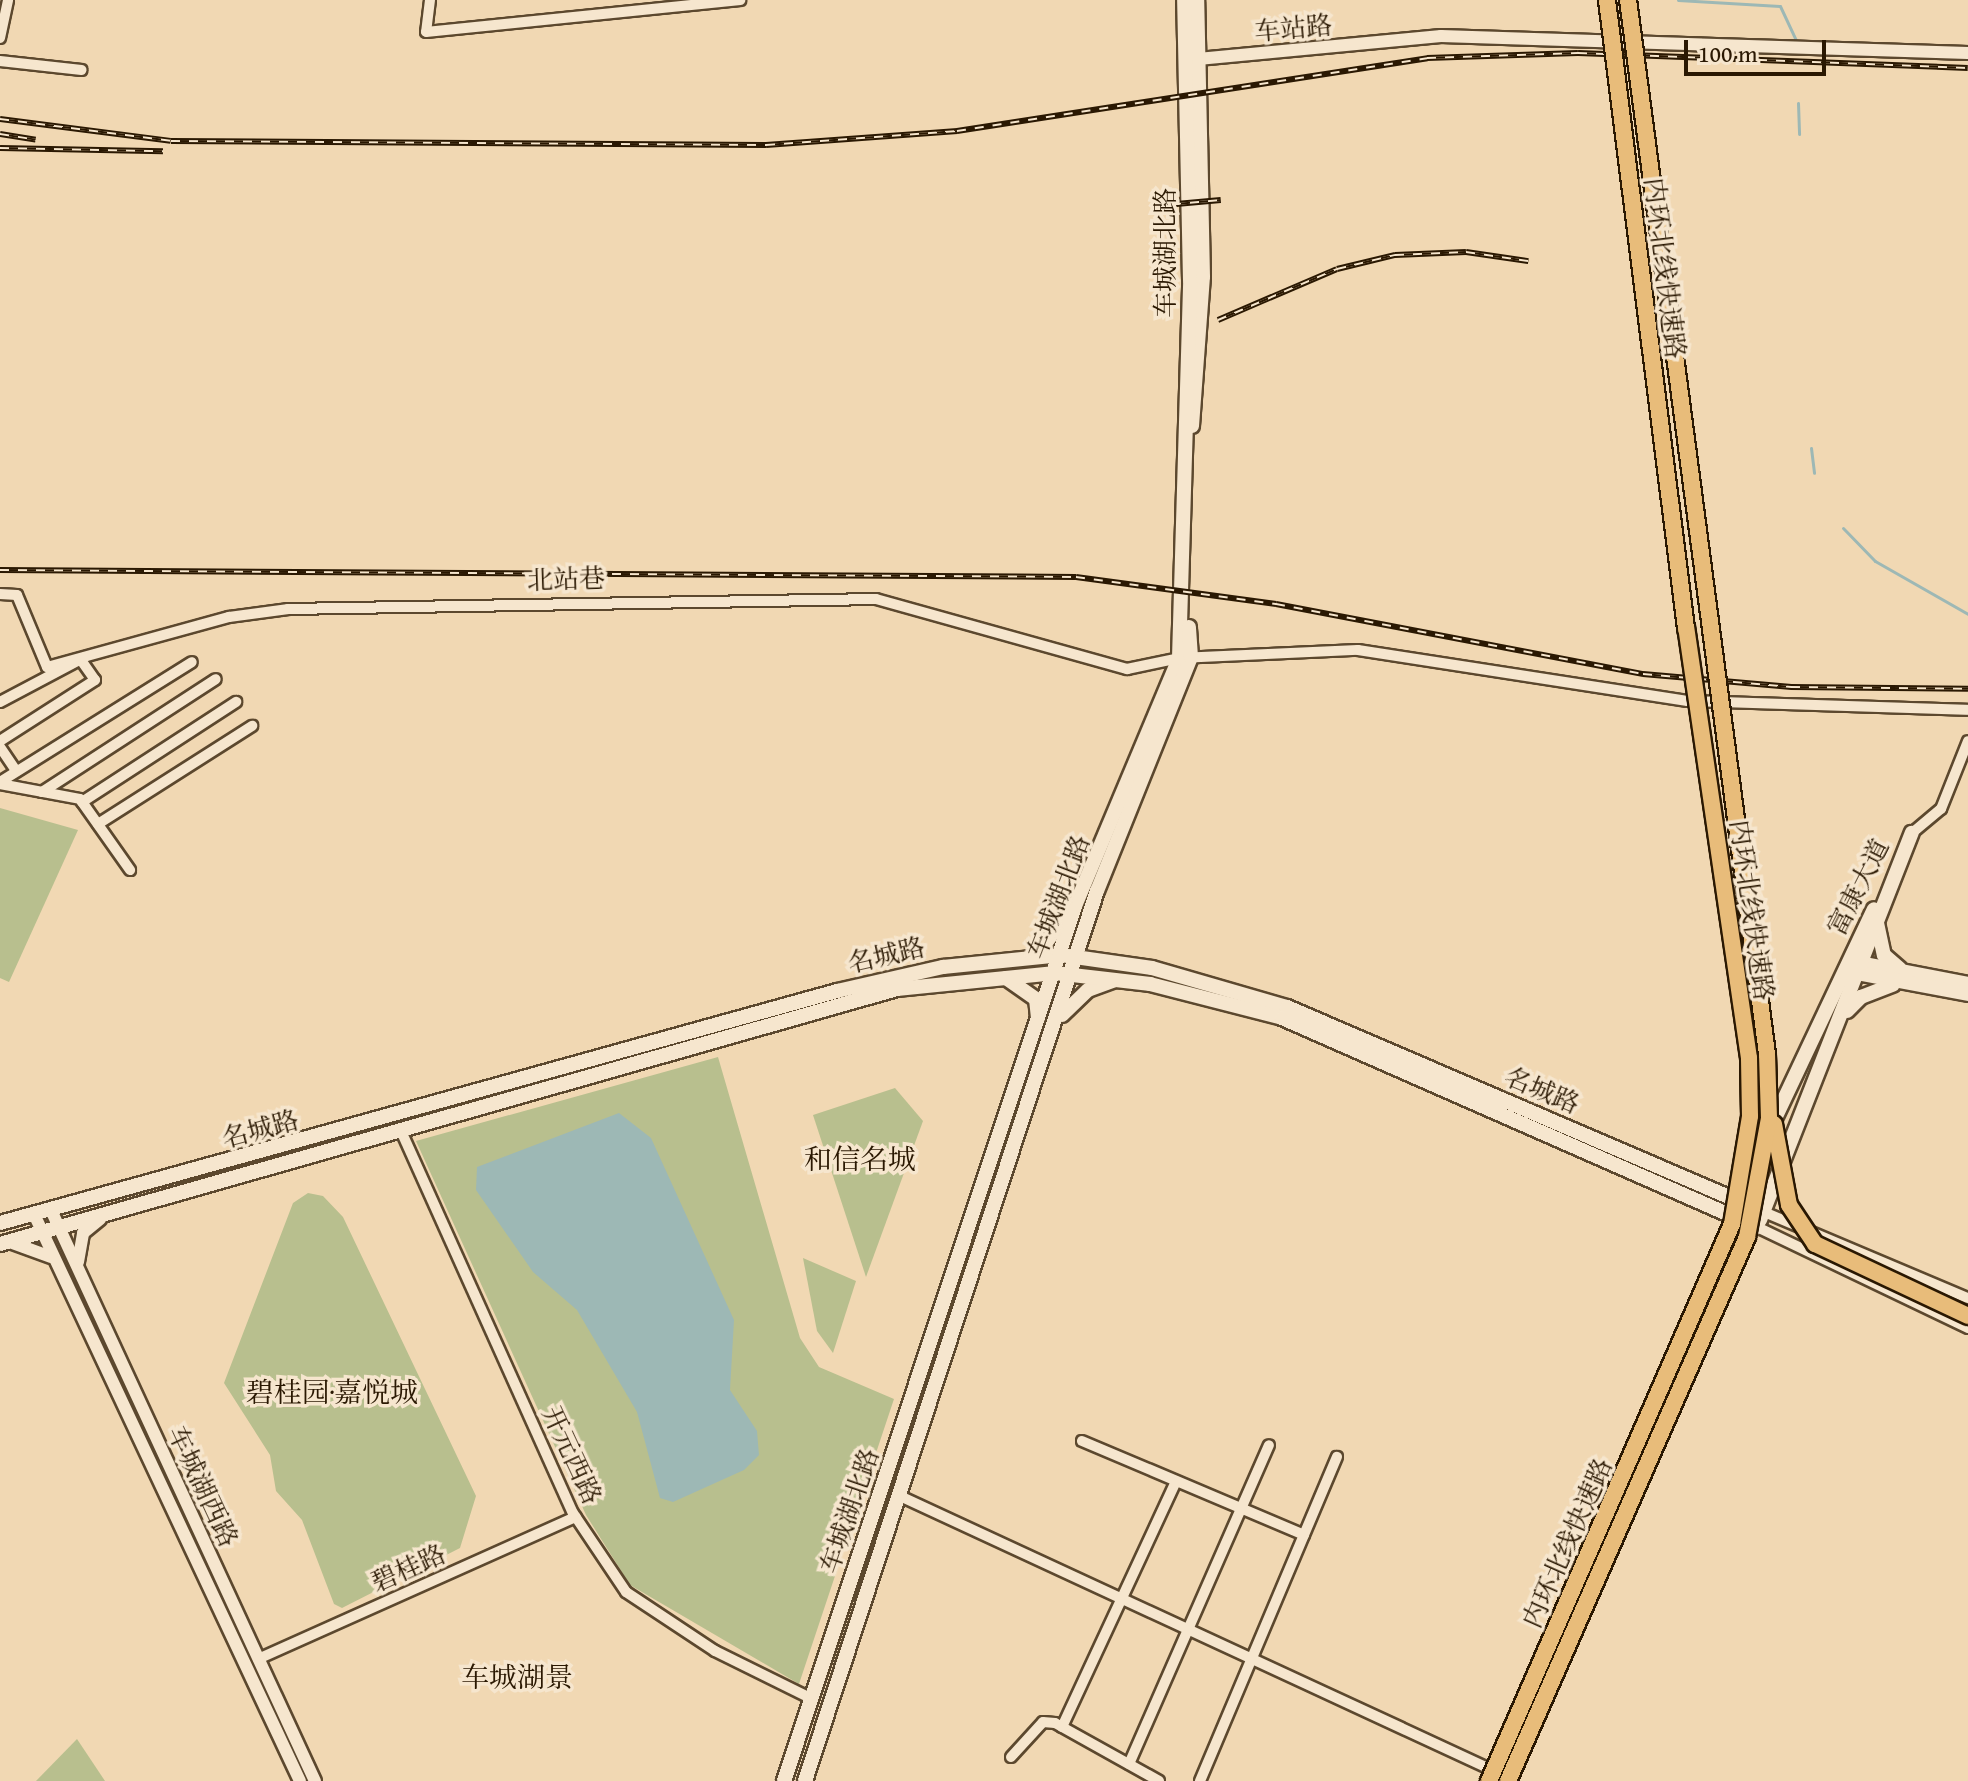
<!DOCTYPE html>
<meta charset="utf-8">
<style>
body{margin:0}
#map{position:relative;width:1968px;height:1781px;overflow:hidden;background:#f1d8b3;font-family:"Gentium Book Plus","Noto Serif SC",serif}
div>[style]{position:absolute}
.green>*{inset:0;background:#b8bf8e}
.water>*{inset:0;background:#9db8b5}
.stream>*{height:3px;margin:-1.5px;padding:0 1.5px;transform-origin:1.5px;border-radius:1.5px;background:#9db8b5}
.roads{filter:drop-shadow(2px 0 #5c482e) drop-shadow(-2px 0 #5c482e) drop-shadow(0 2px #5c482e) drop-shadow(0 -2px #5c482e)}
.minor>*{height:10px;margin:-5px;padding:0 5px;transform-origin:5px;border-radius:5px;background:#f6e6ce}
.tertiary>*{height:12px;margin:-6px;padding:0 6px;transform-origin:6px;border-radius:6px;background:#f6e6ce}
.secondary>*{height:14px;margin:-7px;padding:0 7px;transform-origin:7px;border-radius:7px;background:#f6e6ce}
.rail>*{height:6px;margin-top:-3px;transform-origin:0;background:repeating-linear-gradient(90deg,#f6e6ce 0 9px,#2a1802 0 18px);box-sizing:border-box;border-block:2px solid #2a1802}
.bridges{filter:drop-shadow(2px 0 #2a1802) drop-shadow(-2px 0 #2a1802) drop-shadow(0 2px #2a1802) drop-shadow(0 -2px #2a1802)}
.trunk-bridge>*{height:16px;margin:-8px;padding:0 8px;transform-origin:8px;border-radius:8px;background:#e8bc7a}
span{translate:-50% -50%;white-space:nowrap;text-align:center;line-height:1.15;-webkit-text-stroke:7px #f6e6ce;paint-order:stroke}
.street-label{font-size:26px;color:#2a1802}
.neighbourhood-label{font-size:28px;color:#2a1802}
.scale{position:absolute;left:1684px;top:40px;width:142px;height:36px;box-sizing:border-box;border:4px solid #2a1802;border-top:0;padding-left:10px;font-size:24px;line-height:28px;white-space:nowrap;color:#2a1802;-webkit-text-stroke:6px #f6e6ce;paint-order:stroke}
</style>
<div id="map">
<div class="green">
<i style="clip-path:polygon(0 808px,78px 830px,9px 982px,0 978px)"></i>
<i style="clip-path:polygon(718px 1057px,800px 1338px,819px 1367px,894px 1399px,799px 1684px,630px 1585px,586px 1515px,416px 1141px)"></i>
<i style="clip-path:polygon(895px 1088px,923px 1121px,866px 1277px,813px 1115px)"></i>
<i style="clip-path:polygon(308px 1193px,323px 1196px,343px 1217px,476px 1496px,460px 1548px,342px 1608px,334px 1604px,302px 1520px,276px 1491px,270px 1455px,224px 1383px,293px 1203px)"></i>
<i style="clip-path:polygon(803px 1258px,856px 1281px,833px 1353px,817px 1331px)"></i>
<i style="clip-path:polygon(77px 1739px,105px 1781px,36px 1781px)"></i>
</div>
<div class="water">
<i style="clip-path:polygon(619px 1113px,651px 1138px,734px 1320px,730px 1390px,757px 1431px,759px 1455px,744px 1470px,673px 1502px,660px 1498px,637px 1412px,577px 1310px,533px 1272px,476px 1190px,477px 1167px)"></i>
</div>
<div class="stream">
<i style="left:1678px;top:0;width:102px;rotate:3.4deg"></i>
<i style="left:1780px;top:6px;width:38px;rotate:65deg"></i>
<i style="left:1798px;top:103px;width:31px;rotate:88deg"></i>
<i style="left:1811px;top:448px;width:25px;rotate:83deg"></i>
<i style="left:1843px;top:528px;width:46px;rotate:45.9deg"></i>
<i style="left:1875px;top:561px;width:107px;rotate:29.7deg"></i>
</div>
<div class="roads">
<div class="minor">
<i style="left:430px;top:0;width:32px;rotate:97deg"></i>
<i style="left:426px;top:32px;width:316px;rotate:-5.8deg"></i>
<i style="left:0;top:38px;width:39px;rotate:-78deg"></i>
<i style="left:0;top:61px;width:82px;rotate:6.3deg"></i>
<i style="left:0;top:594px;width:17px;rotate:3deg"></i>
<i style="left:17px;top:595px;width:78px;rotate:67.4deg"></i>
<i style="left:47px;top:667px;width:189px;rotate:-15.4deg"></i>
<i style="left:229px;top:617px;width:60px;rotate:-7.7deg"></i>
<i style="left:288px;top:609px;width:588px;rotate:-0.97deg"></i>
<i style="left:876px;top:599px;width:261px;rotate:15.6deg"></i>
<i style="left:1127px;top:669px;width:53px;rotate:-11.9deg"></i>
<i style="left:1179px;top:658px;width:179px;rotate:-2.6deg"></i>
<i style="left:1358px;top:650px;width:333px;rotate:8.8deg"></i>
<i style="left:1687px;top:701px;width:281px;rotate:1.8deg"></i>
<i style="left:0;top:702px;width:96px;rotate:-27.9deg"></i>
<i style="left:0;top:741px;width:113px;rotate:-32.7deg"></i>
<i style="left:95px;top:680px;width:21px;rotate:-125deg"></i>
<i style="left:0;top:747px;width:29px;rotate:56deg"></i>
<i style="left:0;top:782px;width:226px;rotate:-32deg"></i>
<i style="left:0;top:784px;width:81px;rotate:10.6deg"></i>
<i style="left:80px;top:799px;width:87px;rotate:54.8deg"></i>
<i style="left:42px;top:792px;width:207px;rotate:-33deg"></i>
<i style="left:82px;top:802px;width:184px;rotate:-33deg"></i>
<i style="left:98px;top:824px;width:183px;rotate:-32.5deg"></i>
<i style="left:1912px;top:833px;width:38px;rotate:-40deg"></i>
<i style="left:1941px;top:809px;width:73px;rotate:-68.3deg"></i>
<i style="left:402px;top:1133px;width:417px;rotate:65.8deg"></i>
<i style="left:573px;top:1513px;width:95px;rotate:56.1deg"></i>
<i style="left:626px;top:1592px;width:107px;rotate:33.5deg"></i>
<i style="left:715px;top:1651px;width:108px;rotate:26.3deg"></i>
<i style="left:1764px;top:1212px;width:221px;rotate:22.9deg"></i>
<i style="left:1757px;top:1227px;width:234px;rotate:25.6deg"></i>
<i style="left:1082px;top:1441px;width:241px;rotate:22.9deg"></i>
<i style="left:902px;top:1497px;width:646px;rotate:24.82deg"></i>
<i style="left:258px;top:1659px;width:348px;rotate:-24.1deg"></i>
<i style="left:1062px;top:1727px;width:271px;rotate:-65.1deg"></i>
<i style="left:1011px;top:1757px;width:47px;rotate:-47.6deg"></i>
<i style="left:1043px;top:1722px;width:12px;rotate:5deg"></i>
<i style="left:1055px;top:1723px;width:119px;rotate:29.1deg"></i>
<i style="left:1129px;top:1764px;width:348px;rotate:-66.3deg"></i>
<i style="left:1200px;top:1781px;width:352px;rotate:-67.1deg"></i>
</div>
<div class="tertiary">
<i style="left:1198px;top:59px;width:244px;rotate:-5.4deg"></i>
<i style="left:1441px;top:36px;width:527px;rotate:1.85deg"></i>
<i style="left:51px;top:1210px;width:629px;rotate:65.19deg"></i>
<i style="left:34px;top:1214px;width:626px;rotate:64.87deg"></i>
<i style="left:10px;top:1242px;width:44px;rotate:20.1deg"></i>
<i style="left:78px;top:1262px;width:29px;rotate:-80deg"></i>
<i style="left:83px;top:1233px;width:22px;rotate:-39deg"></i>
</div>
<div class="secondary">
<i style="left:1192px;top:426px;width:149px;rotate:-85.8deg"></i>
<i style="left:1203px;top:277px;width:277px;rotate:-91.2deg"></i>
<i style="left:1877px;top:923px;width:33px;rotate:78deg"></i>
<i style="left:1884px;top:955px;width:21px;rotate:41deg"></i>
<i style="left:1037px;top:955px;width:46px;rotate:-53.9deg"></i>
<i style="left:1855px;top:962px;width:115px;rotate:11deg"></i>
<i style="left:1852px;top:972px;width:118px;rotate:10.7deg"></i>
<i style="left:1006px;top:978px;width:37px;rotate:35deg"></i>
<i style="left:1036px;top:999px;width:19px;rotate:84deg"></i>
<i style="left:1847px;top:1011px;width:20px;rotate:-45deg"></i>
<i style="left:1861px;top:997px;width:34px;rotate:-21deg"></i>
<i style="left:1062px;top:1015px;width:36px;rotate:-44deg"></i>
<i style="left:1088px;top:990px;width:27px;rotate:-20deg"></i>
<i style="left:1770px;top:1129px;width:243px;rotate:-64.7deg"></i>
<i style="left:1760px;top:1220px;width:416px;rotate:-68.6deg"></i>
<i style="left:0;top:1223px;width:869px;rotate:-15.49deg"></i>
<i style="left:837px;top:991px;width:109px;rotate:-12.8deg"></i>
<i style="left:943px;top:967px;width:119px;rotate:-5.8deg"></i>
<i style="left:1061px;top:955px;width:92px;rotate:8.1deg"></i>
<i style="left:1152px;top:968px;width:141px;rotate:16.1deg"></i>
<i style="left:1287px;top:1007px;width:519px;rotate:23.26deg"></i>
<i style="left:0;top:1244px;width:933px;rotate:-15.87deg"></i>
<i style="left:897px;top:989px;width:159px;rotate:-5.8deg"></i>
<i style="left:1055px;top:973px;width:96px;rotate:6.6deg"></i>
<i style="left:1150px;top:984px;width:136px;rotate:14.4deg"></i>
<i style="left:1282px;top:1018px;width:519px;rotate:23.75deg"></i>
<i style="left:784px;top:1781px;width:922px;rotate:-71.6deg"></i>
<i style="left:1075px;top:906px;width:269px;rotate:-67.2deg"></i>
<i style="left:1179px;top:658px;width:378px;rotate:-88.3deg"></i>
<i style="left:1190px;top:280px;width:280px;rotate:-91.2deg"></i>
<i style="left:805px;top:1781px;width:937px;rotate:-71.84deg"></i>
<i style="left:1097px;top:891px;width:252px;rotate:-68.1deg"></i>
<i style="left:1191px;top:657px;width:30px;rotate:-94deg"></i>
</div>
</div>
<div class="rail">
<i style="left:0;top:119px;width:172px;rotate:7.3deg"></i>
<i style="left:171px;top:141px;width:595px;rotate:0.39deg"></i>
<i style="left:766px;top:145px;width:192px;rotate:-4.2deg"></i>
<i style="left:957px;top:131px;width:476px;rotate:-8.8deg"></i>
<i style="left:1427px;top:58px;width:151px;rotate:-1.9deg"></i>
<i style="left:1578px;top:53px;width:390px;rotate:2.2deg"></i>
<i style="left:0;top:134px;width:36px;rotate:9deg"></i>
<i style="left:0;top:148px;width:163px;rotate:1.1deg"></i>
<i style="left:1154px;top:206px;width:67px;rotate:-5.1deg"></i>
<i style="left:1218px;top:320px;width:129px;rotate:-23.2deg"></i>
<i style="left:1337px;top:269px;width:60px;rotate:-13.6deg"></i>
<i style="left:1395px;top:255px;width:71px;rotate:-2.4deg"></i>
<i style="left:1466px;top:252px;width:63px;rotate:8.3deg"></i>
<i style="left:0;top:570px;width:1076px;rotate:0.37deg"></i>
<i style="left:1076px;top:577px;width:202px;rotate:7.7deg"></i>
<i style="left:1276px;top:604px;width:374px;rotate:10.8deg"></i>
<i style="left:1643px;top:674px;width:149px;rotate:5deg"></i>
<i style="left:1791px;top:687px;width:177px;rotate:0.6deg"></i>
</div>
<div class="bridges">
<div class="trunk-bridge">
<i style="left:1774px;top:1124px;width:82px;rotate:79.5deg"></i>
<i style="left:1789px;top:1205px;width:47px;rotate:56.3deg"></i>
<i style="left:1815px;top:1244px;width:169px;rotate:25.2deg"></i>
<i style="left:1489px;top:1781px;width:608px;rotate:-66.43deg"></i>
<i style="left:1732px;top:1224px;width:109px;rotate:-80.5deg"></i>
<i style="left:1750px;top:1116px;width:58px;rotate:-91deg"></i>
<i style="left:1749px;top:1058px;width:435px;rotate:-98.3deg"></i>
<i style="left:1686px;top:628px;width:633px;rotate:-97.17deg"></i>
<i style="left:1508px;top:1781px;width:594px;rotate:-66.28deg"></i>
<i style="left:1747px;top:1237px;width:121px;rotate:-79.5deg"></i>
<i style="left:1769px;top:1118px;width:64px;rotate:-91.8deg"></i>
<i style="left:1767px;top:1054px;width:1063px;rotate:-97.51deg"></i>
</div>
</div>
<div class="street-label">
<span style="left:1293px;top:28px;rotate:-5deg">车站路</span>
<span style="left:1165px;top:253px;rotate:-90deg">车城湖北路</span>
<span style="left:1665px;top:268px;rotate:83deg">内环北线快速路</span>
<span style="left:566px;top:579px;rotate:-2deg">北站巷</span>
<span style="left:1858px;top:887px;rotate:-63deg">富康大道</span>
<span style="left:1058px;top:897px;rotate:-69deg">车城湖北路</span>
<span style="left:1752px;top:910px;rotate:82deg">内环北线快速路</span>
<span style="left:886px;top:955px;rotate:-13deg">名城路</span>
<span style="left:1542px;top:1090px;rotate:23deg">名城路</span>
<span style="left:260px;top:1129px;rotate:-15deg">名城路</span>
<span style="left:572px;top:1455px;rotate:65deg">开元西路</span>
<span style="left:203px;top:1486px;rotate:65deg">车城湖西路</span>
<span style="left:849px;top:1511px;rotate:-71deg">车城湖北路</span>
<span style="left:1567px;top:1543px;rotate:-66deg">内环北线快速路</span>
<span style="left:408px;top:1568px;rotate:-24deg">碧桂路</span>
</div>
<div class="neighbourhood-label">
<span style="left:860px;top:1159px">和信名城</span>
<span style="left:332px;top:1392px">碧桂园·嘉悦城</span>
<span style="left:517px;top:1677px">车城湖景</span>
</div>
<div class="scale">100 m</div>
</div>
